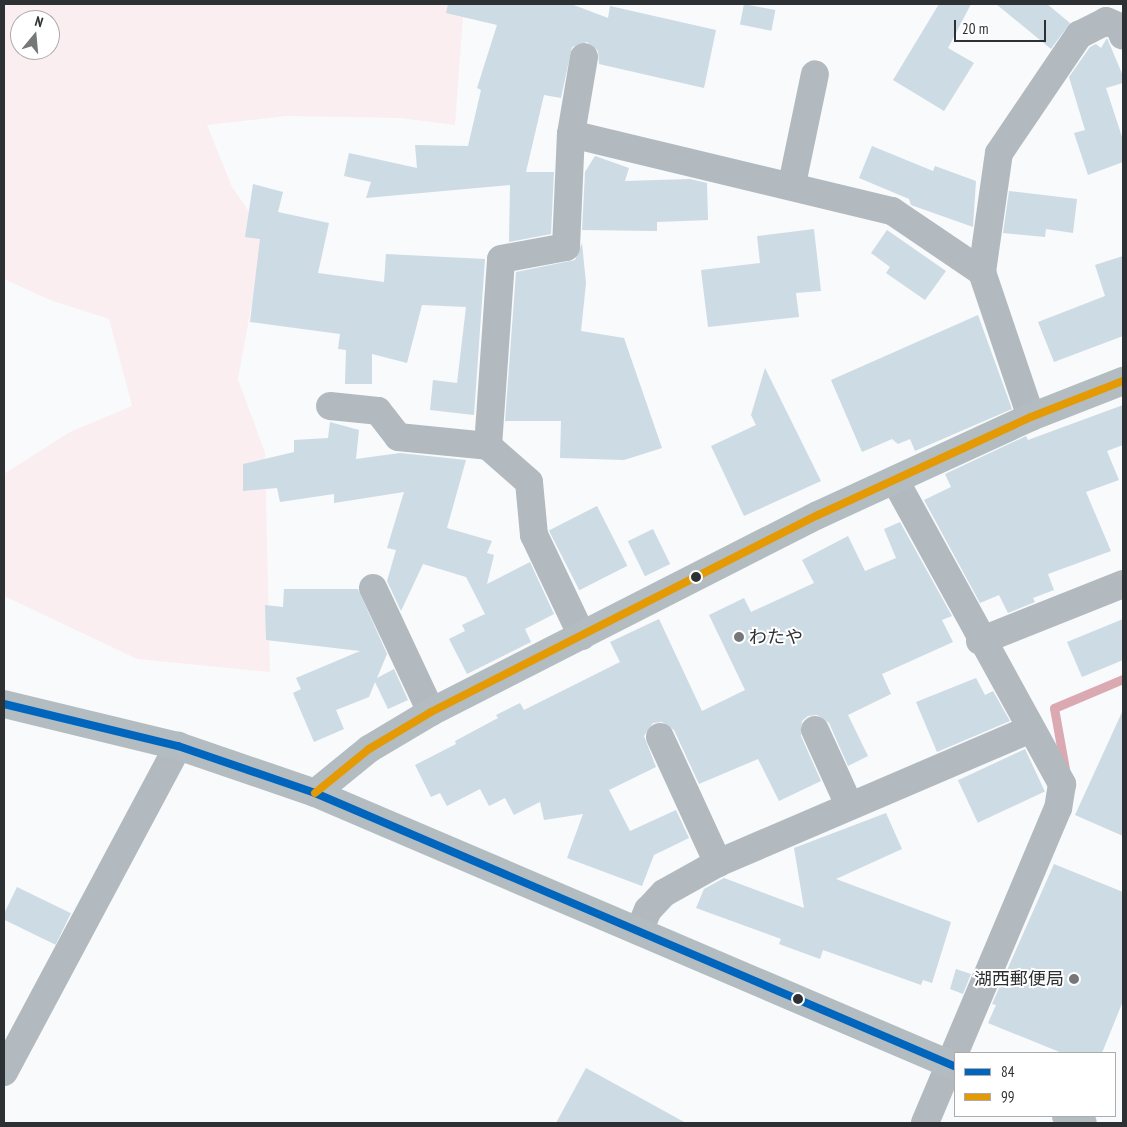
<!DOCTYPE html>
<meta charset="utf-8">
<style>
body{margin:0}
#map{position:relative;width:1127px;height:1127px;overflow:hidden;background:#f8fafc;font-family:"PT Sans Narrow","Noto Sans JP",sans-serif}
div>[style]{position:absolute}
.green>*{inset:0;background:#fbeef1}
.stream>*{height:9px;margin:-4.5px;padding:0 4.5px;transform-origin:4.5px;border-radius:4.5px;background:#dba9b1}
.building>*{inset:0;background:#cddbe4;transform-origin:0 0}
.minor>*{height:28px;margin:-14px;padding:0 14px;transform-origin:14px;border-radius:14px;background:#b2bac0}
.major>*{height:28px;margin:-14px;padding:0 14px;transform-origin:14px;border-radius:14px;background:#b3bcc1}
.bus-1>*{height:8px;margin:-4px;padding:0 4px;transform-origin:4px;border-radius:4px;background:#0065bd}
.bus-2>*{height:8px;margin:-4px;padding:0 4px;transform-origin:4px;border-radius:4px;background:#e39a05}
.dots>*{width:14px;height:14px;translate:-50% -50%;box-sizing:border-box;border:2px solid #fff;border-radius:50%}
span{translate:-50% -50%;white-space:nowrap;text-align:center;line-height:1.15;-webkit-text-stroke:4px #fff;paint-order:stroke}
.poi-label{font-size:18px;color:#2e3133}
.left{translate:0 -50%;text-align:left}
.right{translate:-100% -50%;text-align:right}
.frame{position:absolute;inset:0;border:5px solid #2e3133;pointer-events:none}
.legend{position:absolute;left:954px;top:1052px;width:162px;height:65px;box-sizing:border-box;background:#fff;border:1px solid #abadad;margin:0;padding:6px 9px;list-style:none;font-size:15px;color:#2e3133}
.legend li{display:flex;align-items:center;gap:10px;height:25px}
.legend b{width:25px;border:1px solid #abadad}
.north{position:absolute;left:10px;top:10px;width:50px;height:50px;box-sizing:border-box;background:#fff;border:1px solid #abadad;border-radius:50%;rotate:17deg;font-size:14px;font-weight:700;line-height:20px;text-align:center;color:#2e3133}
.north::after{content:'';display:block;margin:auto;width:18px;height:22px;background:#757779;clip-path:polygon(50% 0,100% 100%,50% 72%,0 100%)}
.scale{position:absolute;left:954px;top:20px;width:92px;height:22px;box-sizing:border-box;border:2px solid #2e3133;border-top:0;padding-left:6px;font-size:15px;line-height:18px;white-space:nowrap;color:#2e3133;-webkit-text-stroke:4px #fff;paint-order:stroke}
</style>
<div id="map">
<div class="green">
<i style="clip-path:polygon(evenodd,4px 4px,464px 4px,455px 125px,400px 118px,286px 116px,207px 125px,232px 187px,270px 242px,253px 297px,238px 379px,265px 453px,270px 672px,137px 659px,4px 596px,4px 474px,70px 432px,132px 406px,109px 319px,50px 300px,4px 279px,4px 4px,20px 20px,50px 20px,50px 50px,20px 50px,20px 20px)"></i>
</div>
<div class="stream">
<i style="left:1065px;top:769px;width:62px;rotate:-100.2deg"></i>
<i style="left:1054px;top:708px;width:75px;rotate:-22.8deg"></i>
</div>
<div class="building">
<i style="clip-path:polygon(448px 4px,571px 4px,608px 18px,610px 6px,716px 30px,704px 88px,599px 64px,598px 51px,587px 42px,572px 47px,561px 98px,544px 95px,526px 172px,554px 172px,551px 234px,509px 242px,510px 185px,366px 198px,371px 182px,344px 176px,349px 153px,417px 168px,415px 145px,468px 146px,481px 90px,477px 88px,497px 25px,446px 13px)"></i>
<i style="left:744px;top:4px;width:32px;height:21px;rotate:11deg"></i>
<i style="clip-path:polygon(939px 4px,971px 4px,948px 48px,974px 63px,944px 111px,893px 80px)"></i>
<i style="clip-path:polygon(996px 4px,1047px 4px,1070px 23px,1051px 49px)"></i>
<i style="clip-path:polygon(1107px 38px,1123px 76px,1123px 83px,1106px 88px,1123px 140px,1123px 162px,1088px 175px,1074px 133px,1085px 130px,1069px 77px,1090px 47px,1096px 44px,1101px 48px)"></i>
<i style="clip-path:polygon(872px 146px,933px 171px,935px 166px,976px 181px,973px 227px,911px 205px,909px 199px,859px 178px)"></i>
<i style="clip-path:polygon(595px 156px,629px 168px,625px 181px,690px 179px,707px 183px,708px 220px,657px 222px,657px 231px,582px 230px,585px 172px)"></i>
<i style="clip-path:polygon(253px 184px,283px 192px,278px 212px,329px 223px,318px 273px,384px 282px,386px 254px,485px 259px,474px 415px,430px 410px,433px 380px,457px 383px,466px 307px,422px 305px,407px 363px,372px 354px,372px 384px,345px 384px,346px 350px,338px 349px,340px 334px,250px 322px,260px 239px,245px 237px)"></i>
<i style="clip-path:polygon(1009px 191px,1077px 199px,1073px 233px,1046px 229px,1045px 237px,1003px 233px)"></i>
<i style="clip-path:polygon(814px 229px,821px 291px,796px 293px,799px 317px,708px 327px,701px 270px,760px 263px,757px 236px)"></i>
<i style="clip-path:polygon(887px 230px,946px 271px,925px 300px,886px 273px,890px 267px,871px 253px)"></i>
<i style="clip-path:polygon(582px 243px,586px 283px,581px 331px,624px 338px,662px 448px,624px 460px,560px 458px,561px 421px,505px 421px,516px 272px,575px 260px)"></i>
<i style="clip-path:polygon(1123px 256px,1123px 336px,1054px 362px,1038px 322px,1105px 296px,1095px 265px)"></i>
<i style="clip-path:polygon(978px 315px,1012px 409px,915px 451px,910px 439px,898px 444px,892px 439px,862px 452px,831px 380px)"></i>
<i style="clip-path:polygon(765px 368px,821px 481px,744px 516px,711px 446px,756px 425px,751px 415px)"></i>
<i style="clip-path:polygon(1123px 405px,1123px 445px,1107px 451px,1119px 480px,1086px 492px,1111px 551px,1048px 574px,1054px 590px,1033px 598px,1035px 602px,1008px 613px,999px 595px,980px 603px,924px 500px,951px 487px,945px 474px,1026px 436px,1028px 440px)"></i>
<i style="clip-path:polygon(330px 422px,359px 430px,356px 459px,400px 453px,466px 460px,447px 528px,492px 541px,487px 553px,494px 555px,487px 584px,530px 562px,554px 614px,525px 629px,531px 642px,467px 674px,449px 639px,465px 631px,462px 625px,485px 614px,466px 577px,423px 564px,401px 611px,387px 581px,396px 550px,387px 548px,404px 492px,334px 503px,334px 494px,280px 502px,277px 488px,243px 491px,243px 464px,294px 452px,294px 440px,328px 438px)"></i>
<i style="left:597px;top:506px;width:67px;height:54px;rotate:63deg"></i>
<i style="clip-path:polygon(900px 522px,952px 616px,942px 620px,953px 642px,882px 674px,891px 694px,848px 715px,868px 756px,848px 766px,829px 723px,817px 715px,808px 716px,802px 721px,801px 736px,821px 781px,779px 801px,758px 759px,699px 784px,674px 730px,662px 722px,653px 723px,644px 736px,656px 767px,609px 790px,630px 831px,676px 810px,689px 838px,654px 855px,642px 886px,567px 858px,583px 814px,544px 820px,540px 802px,514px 815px,505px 798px,489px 806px,480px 789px,447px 806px,440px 793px,431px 797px,415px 765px,456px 744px,455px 741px,498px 718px,496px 715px,520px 703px,524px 710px,620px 662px,610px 642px,659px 619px,702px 711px,745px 690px,709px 615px,744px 598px,751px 612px,814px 583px,802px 560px,848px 536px,865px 571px,896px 558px,884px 529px)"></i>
<i style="left:653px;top:529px;width:39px;height:28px;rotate:64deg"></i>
<i style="clip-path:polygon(284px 589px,358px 589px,387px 654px,377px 678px,394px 669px,408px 700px,388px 709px,375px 682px,369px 697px,336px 710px,344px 729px,314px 742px,293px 693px,301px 689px,296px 678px,360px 651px,266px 640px,265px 605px,283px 607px)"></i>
<i style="clip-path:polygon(1123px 619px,1123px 660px,1082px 677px,1067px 642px)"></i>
<i style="clip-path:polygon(976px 678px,985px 695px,993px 691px,1010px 721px,937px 752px,916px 702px)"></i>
<i style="clip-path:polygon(1123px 710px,1123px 836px,1075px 815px)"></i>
<i style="left:1025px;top:749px;width:47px;height:74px;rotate:65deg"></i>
<i style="clip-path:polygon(886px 813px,902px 849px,836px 879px,951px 922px,932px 983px,923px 980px,921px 985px,823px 950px,820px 959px,779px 944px,781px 939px,696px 908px,704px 889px,724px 878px,804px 908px,794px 848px)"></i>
<i style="clip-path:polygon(1054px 864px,1123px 892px,1123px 1001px,1102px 1053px,1062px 1053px,988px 1023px,996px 1005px,992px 1004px)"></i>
<i style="left:17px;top:887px;width:60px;height:35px;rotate:26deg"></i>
<i style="clip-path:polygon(956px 969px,971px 974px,963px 994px,950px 989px)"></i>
<i style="clip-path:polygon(586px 1068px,686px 1123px,556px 1123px)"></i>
</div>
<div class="minor">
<i style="left:571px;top:134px;width:78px;rotate:-80.4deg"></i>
<i style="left:792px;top:184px;width:112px;rotate:-78.2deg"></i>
<i style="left:330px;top:406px;width:48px;rotate:5.9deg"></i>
<i style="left:378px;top:411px;width:33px;rotate:52deg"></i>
<i style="left:398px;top:437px;width:90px;rotate:5.7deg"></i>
<i style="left:1031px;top:417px;width:153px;rotate:-108.7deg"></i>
<i style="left:982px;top:272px;width:120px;rotate:-81.9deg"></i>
<i style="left:999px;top:153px;width:143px;rotate:-55.9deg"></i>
<i style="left:1079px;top:35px;width:30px;rotate:-27deg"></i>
<i style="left:1106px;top:21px;width:15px;rotate:23deg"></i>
<i style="left:1120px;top:27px;width:9px;rotate:72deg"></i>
<i style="left:896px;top:482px;width:345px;rotate:61.2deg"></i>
<i style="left:1062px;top:784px;width:24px;rotate:99deg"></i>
<i style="left:1058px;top:808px;width:342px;rotate:112.9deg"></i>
<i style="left:373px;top:588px;width:137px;rotate:64.9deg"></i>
<i style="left:582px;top:636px;width:112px;rotate:-115.4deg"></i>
<i style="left:534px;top:535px;width:53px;rotate:-95.4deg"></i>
<i style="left:529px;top:482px;width:55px;rotate:-138.7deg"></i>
<i style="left:488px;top:446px;width:187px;rotate:-86deg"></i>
<i style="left:501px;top:259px;width:66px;rotate:-10.5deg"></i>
<i style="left:566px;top:247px;width:113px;rotate:-87.5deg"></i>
<i style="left:571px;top:134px;width:330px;rotate:13.5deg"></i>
<i style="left:892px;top:211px;width:109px;rotate:34.1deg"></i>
<i style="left:980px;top:641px;width:154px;rotate:-21.7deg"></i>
<i style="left:815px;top:730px;width:82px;rotate:65.6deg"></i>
<i style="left:660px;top:737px;width:139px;rotate:65.3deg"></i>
<i style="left:639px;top:931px;width:23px;rotate:-67deg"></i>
<i style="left:648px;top:910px;width:23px;rotate:-47deg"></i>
<i style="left:664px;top:893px;width:62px;rotate:-29.1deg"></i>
<i style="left:718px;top:863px;width:340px;rotate:-23.2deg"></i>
<i style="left:4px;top:1072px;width:370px;rotate:-61.9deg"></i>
</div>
<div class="major">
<i style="left:4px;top:704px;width:179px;rotate:13.6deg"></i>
<i style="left:178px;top:746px;width:145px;rotate:18.9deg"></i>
<i style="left:315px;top:793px;width:697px;rotate:23.14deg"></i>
<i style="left:315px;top:793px;width:70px;rotate:-39.2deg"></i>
<i style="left:369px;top:749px;width:72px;rotate:-30.8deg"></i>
<i style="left:431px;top:712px;width:434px;rotate:-27deg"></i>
<i style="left:818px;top:515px;width:234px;rotate:-24.7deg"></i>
<i style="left:1031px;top:417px;width:99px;rotate:-21.4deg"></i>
<i style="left:1066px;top:1116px;width:18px;rotate:22deg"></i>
</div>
<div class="bus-1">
<i style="left:4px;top:704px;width:179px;rotate:13.6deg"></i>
<i style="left:178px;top:746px;width:145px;rotate:18.9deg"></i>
<i style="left:315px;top:793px;width:697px;rotate:23.14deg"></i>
</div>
<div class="bus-2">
<i style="left:315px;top:793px;width:70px;rotate:-39.2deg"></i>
<i style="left:369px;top:749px;width:72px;rotate:-30.8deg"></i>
<i style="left:431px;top:712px;width:434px;rotate:-27deg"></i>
<i style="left:818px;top:515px;width:234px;rotate:-24.7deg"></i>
<i style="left:1031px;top:417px;width:99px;rotate:-21.4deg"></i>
</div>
<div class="dots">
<i style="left:696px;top:577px;background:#2e3133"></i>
<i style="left:739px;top:637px;background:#757779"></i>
<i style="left:1074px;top:979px;background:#757779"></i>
<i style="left:798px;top:999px;background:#2e3133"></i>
</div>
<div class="poi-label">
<span class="left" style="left:749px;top:637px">わたや</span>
<span class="right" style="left:1064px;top:979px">湖西郵便局</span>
</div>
<div class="frame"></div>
<ul class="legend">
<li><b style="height:6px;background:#0065bd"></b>84</li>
<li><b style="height:6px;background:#e39a05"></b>99</li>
</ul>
<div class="north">N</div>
<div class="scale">20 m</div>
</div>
